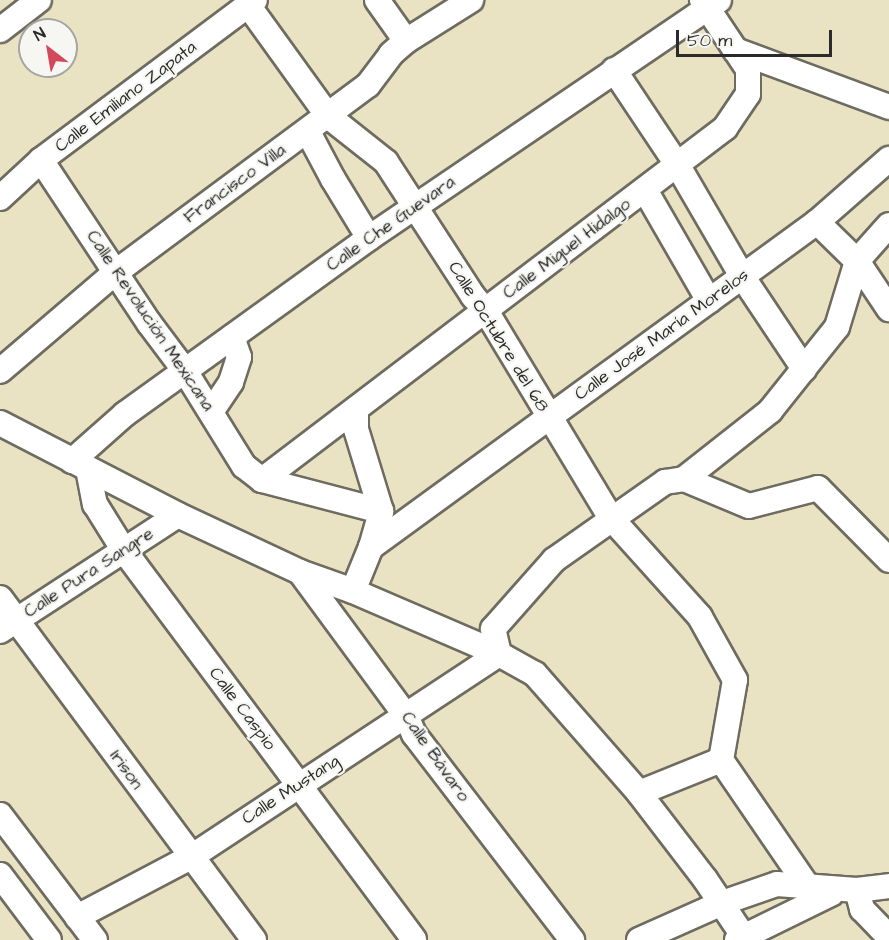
<!DOCTYPE html>
<meta charset="utf-8">
<style>
body{margin:0}
#map{position:relative;width:889px;height:940px;overflow:hidden;background:#eae3c3;font-family:"Architects Daughter",sans-serif}
div>[style]{position:absolute}
.roads{filter:drop-shadow(2px 0 #6e6b60) drop-shadow(-2px 0 #6e6b60) drop-shadow(0 2px #6e6b60) drop-shadow(0 -2px #6e6b60)}
.minor>*{height:24px;margin:-12px;padding:0 12px;transform-origin:12px;border-radius:12px;background:#fff}
span{translate:-50% -50%;white-space:nowrap;text-align:center;line-height:1.15;-webkit-text-stroke:4.5px #f6f6f2;paint-order:stroke}
.street-label{font-size:18px;color:#2b2b2b}
.north{position:absolute;left:18px;top:18px;width:60px;height:60px;box-sizing:border-box;background:#f6f6f2;border:2px solid #a5a5a2;border-radius:50%;rotate:329deg;font-size:16px;font-weight:700;line-height:24px;text-align:center;color:#2b2b2b}
.north::after{content:'';display:block;margin:auto;width:21px;height:27px;background:#d1495b;clip-path:polygon(50% 0,100% 100%,50% 72%,0 100%)}
.scale{position:absolute;left:676px;top:30px;width:156px;height:27px;box-sizing:border-box;border:3px solid #2b2b2b;border-top:0;padding-left:8px;font-size:18px;line-height:21px;white-space:nowrap;color:#2b2b2b;-webkit-text-stroke:4px #f6f6f2;paint-order:stroke}
</style>
<div id="map">
<div class="roads">
<div class="minor">
<i style="left:377px;top:0;width:50px;rotate:54.7deg"></i>
<i style="left:248px;top:5px;width:137px;rotate:54.2deg"></i>
<i style="left:328px;top:116px;width:74px;rotate:38.4deg"></i>
<i style="left:386px;top:162px;width:160px;rotate:57deg"></i>
<i style="left:473px;top:296px;width:20px;rotate:49deg"></i>
<i style="left:486px;top:311px;width:242px;rotate:58.9deg"></i>
<i style="left:611px;top:518px;width:133px;rotate:48deg"></i>
<i style="left:700px;top:617px;width:72px;rotate:60.9deg"></i>
<i style="left:735px;top:680px;width:81px;rotate:99.9deg"></i>
<i style="left:721px;top:760px;width:88px;rotate:158.1deg"></i>
<i style="left:0;top:30px;width:49px;rotate:-37.6deg"></i>
<i style="left:735px;top:50px;width:164px;rotate:20.3deg"></i>
<i style="left:614px;top:70px;width:115px;rotate:56.3deg"></i>
<i style="left:678px;top:166px;width:127px;rotate:59.8deg"></i>
<i style="left:742px;top:276px;width:112px;rotate:56.3deg"></i>
<i style="left:308px;top:132px;width:53px;rotate:62deg"></i>
<i style="left:333px;top:179px;width:69px;rotate:58.6deg"></i>
<i style="left:41px;top:160px;width:196px;rotate:56.5deg"></i>
<i style="left:149px;top:323px;width:60px;rotate:53.1deg"></i>
<i style="left:185px;top:371px;width:112px;rotate:58.2deg"></i>
<i style="left:244px;top:466px;width:23px;rotate:38deg"></i>
<i style="left:262px;top:480px;width:123px;rotate:14.6deg"></i>
<i style="left:645px;top:190px;width:128px;rotate:60deg"></i>
<i style="left:0;top:198px;width:56px;rotate:-42.8deg"></i>
<i style="left:41px;top:160px;width:267px;rotate:-36.8deg"></i>
<i style="left:817px;top:222px;width:56px;rotate:44.3deg"></i>
<i style="left:857px;top:261px;width:58px;rotate:56.3deg"></i>
<i style="left:0;top:371px;width:153px;rotate:-40.5deg"></i>
<i style="left:116px;top:272px;width:314px;rotate:-36.6deg"></i>
<i style="left:368px;top:85px;width:39px;rotate:-53deg"></i>
<i style="left:391px;top:54px;width:20px;rotate:-41deg"></i>
<i style="left:406px;top:41px;width:77px;rotate:-32.2deg"></i>
<i style="left:211px;top:412px;width:36px;rotate:-56deg"></i>
<i style="left:231px;top:382px;width:26px;rotate:-72deg"></i>
<i style="left:239px;top:357px;width:21px;rotate:-109deg"></i>
<i style="left:0;top:423px;width:200px;rotate:27.3deg"></i>
<i style="left:178px;top:515px;width:135px;rotate:25deg"></i>
<i style="left:300px;top:572px;width:56px;rotate:19.7deg"></i>
<i style="left:353px;top:591px;width:159px;rotate:23.3deg"></i>
<i style="left:499px;top:654px;width:41px;rotate:29.1deg"></i>
<i style="left:535px;top:674px;width:158px;rotate:48.8deg"></i>
<i style="left:639px;top:793px;width:108px;rotate:52.5deg"></i>
<i style="left:705px;top:879px;width:73px;rotate:56.1deg"></i>
<i style="left:72px;top:461px;width:71px;rotate:-41.6deg"></i>
<i style="left:125px;top:414px;width:301px;rotate:-35.8deg"></i>
<i style="left:369px;top:238px;width:423px;rotate:-34.2deg"></i>
<i style="left:88px;top:469px;width:36px;rotate:79deg"></i>
<i style="left:95px;top:504px;width:53px;rotate:58.1deg"></i>
<i style="left:123px;top:549px;width:487px;rotate:53.3deg"></i>
<i style="left:684px;top:479px;width:110px;rotate:-38.3deg"></i>
<i style="left:770px;top:411px;width:107px;rotate:-51.4deg"></i>
<i style="left:837px;top:327px;width:69px;rotate:-73.1deg"></i>
<i style="left:857px;top:261px;width:48px;rotate:-48.4deg"></i>
<i style="left:262px;top:480px;width:582px;rotate:-37.24deg"></i>
<i style="left:725px;top:128px;width:41px;rotate:-55.9deg"></i>
<i style="left:748px;top:94px;width:25px;rotate:-90deg"></i>
<i style="left:748px;top:69px;width:83px;rotate:-123.7deg"></i>
<i style="left:371px;top:547px;width:552px;rotate:-36.08deg"></i>
<i style="left:817px;top:222px;width:96px;rotate:-41.2deg"></i>
<i style="left:300px;top:572px;width:179px;rotate:53.6deg"></i>
<i style="left:406px;top:716px;width:20px;rotate:66deg"></i>
<i style="left:414px;top:734px;width:260px;rotate:52.5deg"></i>
<i style="left:353px;top:591px;width:48px;rotate:-67.8deg"></i>
<i style="left:371px;top:547px;width:37px;rotate:-74deg"></i>
<i style="left:381px;top:511px;width:86px;rotate:-107deg"></i>
<i style="left:356px;top:429px;width:20px;rotate:-90deg"></i>
<i style="left:0;top:598px;width:426px;rotate:53.4deg"></i>
<i style="left:0;top:631px;width:212px;rotate:-33.1deg"></i>
<i style="left:721px;top:760px;width:165px;rotate:55.6deg"></i>
<i style="left:0;top:815px;width:157px;rotate:52.8deg"></i>
<i style="left:0;top:875px;width:81px;rotate:53deg"></i>
<i style="left:857px;top:890px;width:20px;rotate:75deg"></i>
<i style="left:862px;top:909px;width:39px;rotate:46deg"></i>
<i style="left:77px;top:917px;width:129px;rotate:-27.8deg"></i>
<i style="left:191px;top:857px;width:369px;rotate:-33.4deg"></i>
<i style="left:499px;top:654px;width:26px;rotate:-103deg"></i>
<i style="left:493px;top:629px;width:92px;rotate:-48.5deg"></i>
<i style="left:554px;top:560px;width:136px;rotate:-35.1deg"></i>
<i style="left:665px;top:482px;width:19px;rotate:-9deg"></i>
<i style="left:684px;top:479px;width:70px;rotate:22.6deg"></i>
<i style="left:749px;top:506px;width:71px;rotate:-14.6deg"></i>
<i style="left:818px;top:488px;width:101px;rotate:45.4deg"></i>
<i style="left:639px;top:940px;width:91px;rotate:-24deg"></i>
<i style="left:722px;top:903px;width:58px;rotate:-19.1deg"></i>
<i style="left:777px;top:884px;width:80px;rotate:4.3deg"></i>
<i style="left:857px;top:890px;width:32px;rotate:-7deg"></i>
<i style="left:737px;top:940px;width:105px;rotate:-26.1deg"></i>
</div>
</div>
<div class="street-label">
<span style="left:126px;top:97px;rotate:-37deg">Calle Emiliano Zapata</span>
<span style="left:235px;top:184px;rotate:-36deg">Francisco Villa</span>
<span style="left:391px;top:224px;rotate:-35deg">Calle Che Guevara</span>
<span style="left:567px;top:249px;rotate:-37deg">Calle Miguel Hidalgo</span>
<span style="left:150px;top:321px;rotate:56deg">Calle Revolución Mexicana</span>
<span style="left:662px;top:335px;rotate:-36deg">Calle José María Morelos</span>
<span style="left:498px;top:337px;rotate:58deg">Calle Octubre del 68</span>
<span style="left:89px;top:573px;rotate:-33deg">Calle Pura Sangre</span>
<span style="left:242px;top:709px;rotate:53deg">Calle Caspio</span>
<span style="left:435px;top:757px;rotate:55deg">Calle Bávaro</span>
<span style="left:126px;top:770px;rotate:54deg">Irison</span>
<span style="left:291px;top:790px;rotate:-33deg">Calle Mustang</span>
</div>
<div class="north">N</div>
<div class="scale">50 m</div>
</div>
